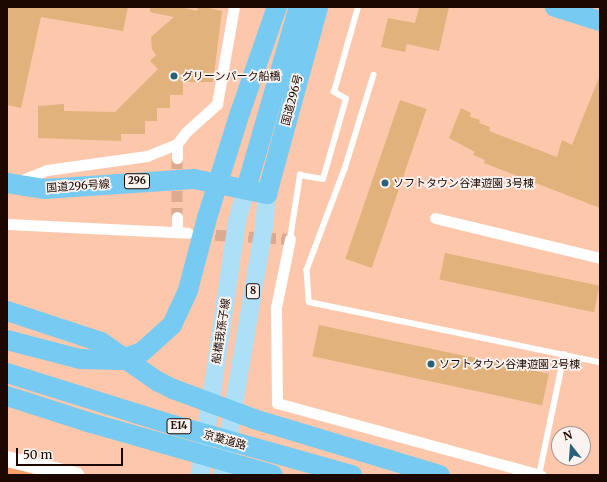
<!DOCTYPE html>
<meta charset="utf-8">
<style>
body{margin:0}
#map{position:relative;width:607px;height:482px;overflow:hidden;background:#fcc7ab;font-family:Merriweather,"Noto Sans JP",serif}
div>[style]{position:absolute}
.green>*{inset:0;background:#fca06c}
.building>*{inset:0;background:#e1b27c;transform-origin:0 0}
.street-tunnel>*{height:11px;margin-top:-5.5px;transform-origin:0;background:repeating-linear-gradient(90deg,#dbaa91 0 11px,transparent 0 16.5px)}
.lane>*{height:5.5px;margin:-2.75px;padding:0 2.75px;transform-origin:2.75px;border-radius:2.75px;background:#fff}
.street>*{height:11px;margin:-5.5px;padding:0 5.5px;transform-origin:5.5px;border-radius:5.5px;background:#fff}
.secondary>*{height:16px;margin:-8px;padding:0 8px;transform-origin:8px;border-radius:8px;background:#fff}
.primary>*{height:18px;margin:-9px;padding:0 9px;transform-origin:9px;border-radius:9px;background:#ade0f7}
.highway>*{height:20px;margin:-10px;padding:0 10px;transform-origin:10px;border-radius:10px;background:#77cbf2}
.dots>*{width:11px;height:11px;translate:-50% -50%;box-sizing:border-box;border:2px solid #faf3f0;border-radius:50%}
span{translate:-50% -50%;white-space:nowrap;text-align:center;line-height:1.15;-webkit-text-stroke:3.5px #faf3f0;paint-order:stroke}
.shield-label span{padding:1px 3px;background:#faf3f0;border:1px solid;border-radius:3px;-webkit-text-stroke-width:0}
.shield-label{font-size:10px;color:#1d0800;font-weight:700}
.poi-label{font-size:11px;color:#1d0800}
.left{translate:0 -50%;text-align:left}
.street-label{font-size:11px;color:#1d0800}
.frame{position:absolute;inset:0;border:8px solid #1d0800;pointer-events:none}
.north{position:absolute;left:551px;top:426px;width:40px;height:40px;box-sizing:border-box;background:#faf3f0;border:1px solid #a29590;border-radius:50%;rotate:343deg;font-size:11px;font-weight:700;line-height:16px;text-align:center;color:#1d0800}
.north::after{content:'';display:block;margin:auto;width:14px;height:18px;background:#27617a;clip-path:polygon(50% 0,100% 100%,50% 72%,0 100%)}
.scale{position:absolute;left:16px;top:448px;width:107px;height:18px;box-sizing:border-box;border:2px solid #1d0800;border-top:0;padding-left:5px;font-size:12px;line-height:14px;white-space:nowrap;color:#1d0800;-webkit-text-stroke:3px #faf3f0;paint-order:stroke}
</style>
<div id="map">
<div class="green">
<i style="clip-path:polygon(7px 466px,36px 475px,7px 475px)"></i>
</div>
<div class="building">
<i style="clip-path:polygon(7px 7px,128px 7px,123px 31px,41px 17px,21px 108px,7px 105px)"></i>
<i style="clip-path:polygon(150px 7px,180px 7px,197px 11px,198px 7px,204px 7px,222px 11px,213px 82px,183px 82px,183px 95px,170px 95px,170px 108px,157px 108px,157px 121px,145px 121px,145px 134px,121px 134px,121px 141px,38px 138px,38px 106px,64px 104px,64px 111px,115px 112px,158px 69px,150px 61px,156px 55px,152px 49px,151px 37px,174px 17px,150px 12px)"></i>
<i style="clip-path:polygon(419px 7px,449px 7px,439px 51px,407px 44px,405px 52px,381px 47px,388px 18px,415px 23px)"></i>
<i style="clip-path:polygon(600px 75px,600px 208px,484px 163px,485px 160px,473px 155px,475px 152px,449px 138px,461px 108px,471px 113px,470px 117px,480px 120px,479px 123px,490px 127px,489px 131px,557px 157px,562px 140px,572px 145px)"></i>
<i style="left:400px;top:100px;width:28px;height:168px;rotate:19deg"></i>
<i style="left:445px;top:253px;width:158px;height:27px;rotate:12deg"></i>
<i style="left:319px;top:325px;width:235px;height:32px;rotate:12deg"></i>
</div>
<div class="street-tunnel">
<i style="left:177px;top:158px;width:59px;rotate:90deg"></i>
<i style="left:199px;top:234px;width:91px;rotate:3.1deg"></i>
</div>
<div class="lane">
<i style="left:374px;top:75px;width:98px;rotate:107.1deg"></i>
<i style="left:345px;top:169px;width:108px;rotate:110.6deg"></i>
<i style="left:307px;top:270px;width:32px;rotate:86deg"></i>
<i style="left:309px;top:302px;width:297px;rotate:11.7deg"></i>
<i style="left:290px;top:239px;width:65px;rotate:-81.1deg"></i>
<i style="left:300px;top:175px;width:23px;rotate:10deg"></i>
<i style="left:323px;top:179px;width:83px;rotate:-74deg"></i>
<i style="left:346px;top:99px;width:14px;rotate:-150deg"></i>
<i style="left:334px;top:92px;width:88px;rotate:-74.2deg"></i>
<i style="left:539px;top:475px;width:123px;rotate:-78.2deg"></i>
</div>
<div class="street">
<i style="left:177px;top:144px;width:14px;rotate:90deg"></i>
<i style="left:17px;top:182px;width:32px;rotate:-22deg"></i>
<i style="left:47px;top:170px;width:101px;rotate:-8deg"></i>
<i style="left:147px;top:156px;width:32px;rotate:-22deg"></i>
<i style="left:177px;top:144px;width:15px;rotate:-53deg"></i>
<i style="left:186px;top:132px;width:42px;rotate:-42.1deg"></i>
<i style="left:217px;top:104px;width:98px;rotate:-80.1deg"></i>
<i style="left:177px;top:217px;width:15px;rotate:90deg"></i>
<i style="left:435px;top:218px;width:170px;rotate:13.6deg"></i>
<i style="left:7px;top:224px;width:181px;rotate:2.8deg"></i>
<i style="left:290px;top:239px;width:69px;rotate:101.6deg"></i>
<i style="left:276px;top:307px;width:96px;rotate:89.4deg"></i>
<i style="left:277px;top:403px;width:273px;rotate:15.3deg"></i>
</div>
<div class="secondary">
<i style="left:7px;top:459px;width:71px;rotate:13.1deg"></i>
</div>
<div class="primary">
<i style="left:200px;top:475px;width:256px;rotate:-81.7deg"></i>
<i style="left:237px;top:222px;width:34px;rotate:-75deg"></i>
<i style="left:222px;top:475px;width:252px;rotate:-80.4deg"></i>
<i style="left:264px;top:227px;width:33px;rotate:-85deg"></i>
</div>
<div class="highway">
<i style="left:555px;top:7px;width:47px;rotate:17.3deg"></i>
<i style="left:7px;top:183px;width:37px;rotate:9deg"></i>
<i style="left:44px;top:189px;width:150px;rotate:-3.8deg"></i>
<i style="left:194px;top:179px;width:75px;rotate:11.6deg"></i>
<i style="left:267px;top:194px;width:194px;rotate:-74.7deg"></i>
<i style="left:246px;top:189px;width:190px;rotate:-73.8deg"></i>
<i style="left:7px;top:311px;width:99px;rotate:18.3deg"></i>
<i style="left:101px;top:342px;width:68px;rotate:34.9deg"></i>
<i style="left:157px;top:381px;width:18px;rotate:27deg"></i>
<i style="left:173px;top:389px;width:86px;rotate:20.3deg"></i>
<i style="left:254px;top:419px;width:194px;rotate:16.8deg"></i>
<i style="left:7px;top:340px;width:75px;rotate:14.6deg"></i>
<i style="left:80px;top:359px;width:40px;rotate:1.4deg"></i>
<i style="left:120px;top:360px;width:23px;rotate:-20deg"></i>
<i style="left:142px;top:352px;width:40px;rotate:-42deg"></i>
<i style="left:172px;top:325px;width:38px;rotate:-65deg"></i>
<i style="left:188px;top:290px;width:74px;rotate:-75.2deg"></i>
<i style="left:207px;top:218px;width:110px;rotate:-72.6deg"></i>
<i style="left:240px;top:113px;width:112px;rotate:-70.8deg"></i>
<i style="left:7px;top:373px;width:174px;rotate:17.4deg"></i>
<i style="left:173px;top:425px;width:186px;rotate:15.6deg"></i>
<i style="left:7px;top:396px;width:88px;rotate:17.8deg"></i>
<i style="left:91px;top:423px;width:189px;rotate:15.9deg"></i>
</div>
<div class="dots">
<i style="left:174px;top:76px;background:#27617a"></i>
<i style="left:385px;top:183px;background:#27617a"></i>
<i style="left:431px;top:364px;background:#27617a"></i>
</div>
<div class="shield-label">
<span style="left:137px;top:181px">296</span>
<span style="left:253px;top:291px">8</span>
<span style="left:179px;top:426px">E14</span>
</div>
<div class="poi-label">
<span class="left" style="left:182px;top:76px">グリーンパーク船橋</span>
<span class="left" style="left:393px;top:183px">ソフトタウン谷津遊園 3号棟</span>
<span class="left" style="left:439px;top:364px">ソフトタウン谷津遊園 2号棟</span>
</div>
<div class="street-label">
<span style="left:292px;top:100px;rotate:-75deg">国道296号</span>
<span style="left:78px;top:186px;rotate:-4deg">国道296号線</span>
<span style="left:221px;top:331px;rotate:-81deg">船橋我孫子線</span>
<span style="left:225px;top:440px;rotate:16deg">京葉道路</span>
</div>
<div class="frame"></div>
<div class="north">N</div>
<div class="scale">50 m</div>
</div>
